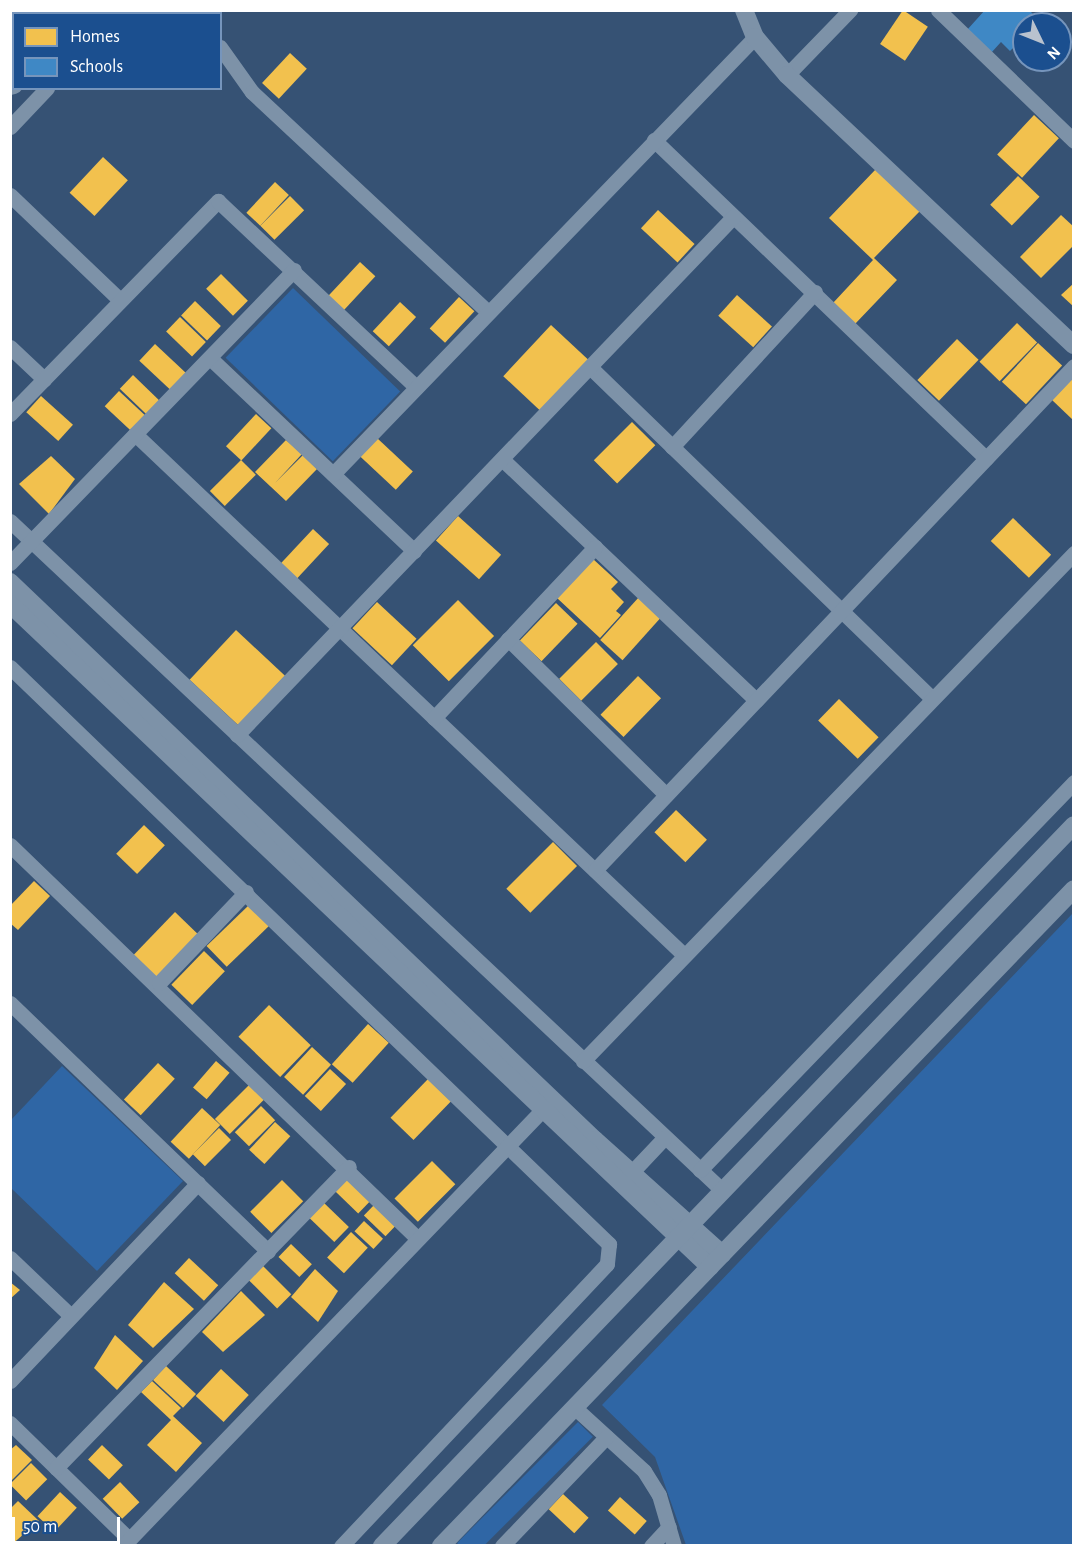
<!DOCTYPE html>
<style>
body{margin:0}
#map{position:relative;width:1084px;height:1556px;overflow:hidden;background:#365274;font-family:"Alegreya Sans",sans-serif}
div>[style]{position:absolute}
.green>*{inset:0;background:#2f66a5;transform-origin:0 0}
.homes>*{inset:0;background:#f2c14e;transform-origin:0 0}
.schools>*{inset:0;background:#3f88c5}
.minor>*{height:15px;margin:-7.5px;padding:0 7.5px;transform-origin:7.5px;border-radius:7.5px;background:#7d92a8}
.tertiary>*{height:18px;margin:-9px;padding:0 9px;transform-origin:9px;border-radius:9px;background:#7d92a8}
span{translate:-50% -50%;white-space:nowrap;text-align:center;line-height:1.15;-webkit-text-stroke:6px #1b4f8f;paint-order:stroke}
.frame{position:absolute;inset:0;border:12px solid #fff;pointer-events:none}
.legend{position:absolute;left:12px;top:12px;width:210px;height:78px;box-sizing:border-box;background:#1b4f8f;border:2px solid #7695bc;margin:0;padding:8px 10px;list-style:none;font-size:18px;color:#fff}
.legend li{display:flex;align-items:center;gap:12px;height:30px}
.legend b{width:30px;border:2px solid #7695bc}
.north{position:absolute;left:1012px;top:12px;width:60px;height:60px;box-sizing:border-box;background:#1b4f8f;border:2px solid #7695bc;border-radius:50%;rotate:133deg;font-size:16px;font-weight:700;line-height:24px;text-align:center;color:#fff}
.north::after{content:'';display:block;margin:auto;width:21px;height:27px;background:#b9c2ce;clip-path:polygon(50% 0,100% 100%,50% 72%,0 100%)}
.scale{position:absolute;left:12px;top:1517px;width:108px;height:27px;box-sizing:border-box;border:3px solid #fff;border-top:0;padding-left:8px;font-size:18px;line-height:21px;white-space:nowrap;color:#fff;-webkit-text-stroke:4px #1b4f8f;paint-order:stroke}
</style>
<div id="map">
<div class="green">
<i style="left:293px;top:288px;width:149px;height:97px;rotate:44deg"></i>
<i style="clip-path:polygon(1073px 913px,1073px 1545px,686px 1545px,655px 1457px,602px 1405px)"></i>
<i style="clip-path:polygon(62px 1066px,183px 1181px,97px 1271px,11px 1188px,11px 1120px)"></i>
<i style="left:578px;top:1422px;width:21px;height:171px;rotate:45deg"></i>
</div>
<div class="homes">
<i style="left:903px;top:10px;width:30px;height:41px;rotate:34deg"></i>
<i style="left:290px;top:53px;width:23px;height:41px;rotate:43deg"></i>
<i style="left:1034px;top:115px;width:34px;height:54px;rotate:43deg"></i>
<i style="left:103px;top:157px;width:34px;height:49px;rotate:43deg"></i>
<i style="clip-path:polygon(876px 169px,920px 211px,874px 258px,897px 280px,855px 324px,833px 303px,873px 260px,829px 218px)"></i>
<i style="left:1018px;top:176px;width:30px;height:40px;rotate:44deg"></i>
<i style="left:275px;top:182px;width:19px;height:42px;rotate:43deg"></i>
<i style="left:290px;top:196px;width:20px;height:42px;rotate:45deg"></i>
<i style="left:658px;top:210px;width:50px;height:25px;rotate:43deg"></i>
<i style="clip-path:polygon(1061px 215px,1074px 227px,1074px 245px,1041px 278px,1020px 257px)"></i>
<i style="left:360px;top:262px;width:21px;height:49px;rotate:43deg"></i>
<i style="left:221px;top:274px;width:38px;height:21px;rotate:45deg"></i>
<i style="clip-path:polygon(1074px 283px,1074px 307px,1061px 295px)"></i>
<i style="left:737px;top:295px;width:47px;height:28px;rotate:42deg"></i>
<i style="left:459px;top:297px;width:21px;height:43px;rotate:43deg"></i>
<i style="left:195px;top:301px;width:36px;height:20px;rotate:44deg"></i>
<i style="left:400px;top:302px;width:22px;height:40px;rotate:43deg"></i>
<i style="left:180px;top:317px;width:36px;height:20px;rotate:44deg"></i>
<i style="left:1017px;top:323px;width:28px;height:54px;rotate:44deg"></i>
<i style="left:551px;top:325px;width:51px;height:70px;rotate:43deg"></i>
<i style="left:957px;top:339px;width:30px;height:57px;rotate:44deg"></i>
<i style="left:1038px;top:343px;width:33px;height:53px;rotate:43deg"></i>
<i style="left:155px;top:344px;width:42px;height:23px;rotate:43deg"></i>
<i style="left:133px;top:375px;width:37px;height:19px;rotate:44deg"></i>
<i style="clip-path:polygon(1074px 376px,1074px 421px,1051px 399px)"></i>
<i style="left:119px;top:391px;width:37px;height:21px;rotate:43deg"></i>
<i style="left:41px;top:396px;width:43px;height:22px;rotate:42deg"></i>
<i style="left:256px;top:414px;width:21px;height:44px;rotate:43deg"></i>
<i style="left:632px;top:422px;width:33px;height:54px;rotate:45deg"></i>
<i style="left:377px;top:438px;width:49px;height:25px;rotate:43deg"></i>
<i style="clip-path:polygon(286px 440px,302px 454px,275px 483px,303px 455px,317px 469px,286px 501px,255px 472px)"></i>
<i style="clip-path:polygon(51px 456px,75px 479px,49px 514px,19px 484px)"></i>
<i style="left:241px;top:460px;width:21px;height:44px;rotate:45deg"></i>
<i style="left:458px;top:516px;width:58px;height:33px;rotate:42deg"></i>
<i style="left:1013px;top:518px;width:53px;height:32px;rotate:44deg"></i>
<i style="left:313px;top:529px;width:22px;height:47px;rotate:43deg"></i>
<i style="clip-path:polygon(593px 559px,618px 582px,611px 589px,624px 602px,616px 611px,621px 615px,600px 638px,557px 598px)"></i>
<i style="left:639px;top:597px;width:30px;height:58px;rotate:42deg"></i>
<i style="left:458px;top:600px;width:51px;height:64px;rotate:45deg"></i>
<i style="left:377px;top:602px;width:54px;height:36px;rotate:43deg"></i>
<i style="left:556px;top:603px;width:30px;height:52px;rotate:44deg"></i>
<i style="left:236px;top:630px;width:67px;height:68px;rotate:43deg"></i>
<i style="left:596px;top:642px;width:31px;height:52px;rotate:45deg"></i>
<i style="left:638px;top:676px;width:32px;height:54px;rotate:44deg"></i>
<i style="left:839px;top:699px;width:55px;height:30px;rotate:44deg"></i>
<i style="left:676px;top:810px;width:43px;height:31px;rotate:44deg"></i>
<i style="left:144px;top:825px;width:29px;height:40px;rotate:44deg"></i>
<i style="left:553px;top:842px;width:34px;height:66px;rotate:45deg"></i>
<i style="clip-path:polygon(34px 881px,50px 896px,18px 930px,10px 923px,10px 906px)"></i>
<i style="left:249px;top:905px;width:29px;height:59px;rotate:46deg"></i>
<i style="left:175px;top:912px;width:32px;height:60px;rotate:44deg"></i>
<i style="left:204px;top:951px;width:29px;height:47px;rotate:44deg"></i>
<i style="left:269px;top:1005px;width:58px;height:44px;rotate:44deg"></i>
<i style="left:368px;top:1024px;width:28px;height:54px;rotate:42deg"></i>
<i style="left:312px;top:1047px;width:26px;height:41px;rotate:43deg"></i>
<i style="left:216px;top:1061px;width:18px;height:35px;rotate:41deg"></i>
<i style="left:158px;top:1063px;width:23px;height:50px;rotate:43deg"></i>
<i style="left:330px;top:1069px;width:22px;height:37px;rotate:43deg"></i>
<i style="left:428px;top:1079px;width:32px;height:54px;rotate:44deg"></i>
<i style="left:251px;top:1083px;width:21px;height:51px;rotate:45deg"></i>
<i style="left:261px;top:1106px;width:20px;height:37px;rotate:45deg"></i>
<i style="left:202px;top:1108px;width:25px;height:46px;rotate:43deg"></i>
<i style="left:275px;top:1122px;width:21px;height:38px;rotate:43deg"></i>
<i style="left:219px;top:1128px;width:17px;height:37px;rotate:45deg"></i>
<i style="left:432px;top:1161px;width:33px;height:53px;rotate:45deg"></i>
<i style="left:347px;top:1179px;width:32px;height:17px;rotate:44deg"></i>
<i style="left:282px;top:1180px;width:30px;height:45px;rotate:45deg"></i>
<i style="left:323px;top:1202px;width:36px;height:21px;rotate:44deg"></i>
<i style="left:375px;top:1204px;width:30px;height:16px;rotate:44deg"></i>
<i style="left:364px;top:1221px;width:26px;height:14px;rotate:43deg"></i>
<i style="left:351px;top:1232px;width:23px;height:35px;rotate:43deg"></i>
<i style="left:291px;top:1244px;width:29px;height:18px;rotate:44deg"></i>
<i style="left:189px;top:1258px;width:40px;height:21px;rotate:43deg"></i>
<i style="left:263px;top:1266px;width:40px;height:20px;rotate:45deg"></i>
<i style="clip-path:polygon(315px 1269px,338px 1291px,318px 1322px,291px 1297px)"></i>
<i style="clip-path:polygon(10px 1282px,20px 1290px,10px 1299px)"></i>
<i style="clip-path:polygon(164px 1282px,194px 1309px,153px 1348px,128px 1325px)"></i>
<i style="clip-path:polygon(241px 1291px,265px 1315px,223px 1352px,202px 1332px)"></i>
<i style="clip-path:polygon(115px 1335px,143px 1361px,117px 1390px,94px 1368px)"></i>
<i style="left:166px;top:1366px;width:41px;height:19px;rotate:43deg"></i>
<i style="left:221px;top:1369px;width:38px;height:37px;rotate:43deg"></i>
<i style="clip-path:polygon(152px 1381px,181px 1408px,173px 1416px,202px 1443px,176px 1472px,147px 1445px,171px 1420px,141px 1392px)"></i>
<i style="clip-path:polygon(16px 1445px,32px 1460px,10px 1482px,10px 1450px)"></i>
<i style="left:102px;top:1445px;width:29px;height:20px;rotate:44deg"></i>
<i style="left:31px;top:1463px;width:23px;height:30px;rotate:45deg"></i>
<i style="left:120px;top:1482px;width:28px;height:24px;rotate:46deg"></i>
<i style="left:60px;top:1492px;width:23px;height:33px;rotate:43deg"></i>
<i style="left:563px;top:1494px;width:35px;height:21px;rotate:43deg"></i>
<i style="left:620px;top:1497px;width:36px;height:18px;rotate:42deg"></i>
<i style="clip-path:polygon(18px 1501px,39px 1521px,10px 1546px,10px 1509px)"></i>
</div>
<div class="schools">
<i style="clip-path:polygon(985px 10px,1029px 10px,1043px 24px,1024px 24px,1024px 47px,1019px 42px,1010px 51px,1001px 42px,991px 53px,967px 30px)"></i>
</div>
<div class="minor">
<i style="left:938px;top:10px;width:189px;rotate:43.9deg"></i>
<i style="left:220px;top:47px;width:55px;rotate:54.6deg"></i>
<i style="left:252px;top:92px;width:323px;rotate:43deg"></i>
<i style="left:787px;top:75px;width:91px;rotate:-45.9deg"></i>
<i style="left:10px;top:127px;width:54px;rotate:-46.5deg"></i>
<i style="left:654px;top:140px;width:460px;rotate:43.8deg"></i>
<i style="left:10px;top:195px;width:152px;rotate:43.7deg"></i>
<i style="left:10px;top:347px;width:47px;rotate:43.3deg"></i>
<i style="left:210px;top:358px;width:281px;rotate:43.4deg"></i>
<i style="left:591px;top:368px;width:474px;rotate:44.1deg"></i>
<i style="left:10px;top:414px;width:298px;rotate:-45.7deg"></i>
<i style="left:218px;top:201px;width:272px;rotate:43.2deg"></i>
<i style="left:135px;top:434px;width:757px;rotate:43.5deg"></i>
<i style="left:672px;top:447px;width:211px;rotate:-47.3deg"></i>
<i style="left:503px;top:460px;width:349px;rotate:43.5deg"></i>
<i style="left:333px;top:474px;width:607px;rotate:-46deg"></i>
<i style="left:10px;top:521px;width:978px;rotate:43.22deg"></i>
<i style="left:10px;top:563px;width:408px;rotate:-45.9deg"></i>
<i style="left:508px;top:639px;width:222px;rotate:44.6deg"></i>
<i style="left:10px;top:667px;width:832px;rotate:43.93deg"></i>
<i style="left:609px;top:1244px;width:20px;rotate:96deg"></i>
<i style="left:607px;top:1264px;width:388px;rotate:133.3deg"></i>
<i style="left:434px;top:718px;width:235px;rotate:-46.7deg"></i>
<i style="left:237px;top:735px;width:717px;rotate:-46.24deg"></i>
<i style="left:10px;top:845px;width:567px;rotate:44deg"></i>
<i style="left:595px;top:870px;width:695px;rotate:-46.46deg"></i>
<i style="left:159px;top:983px;width:126px;rotate:-46.3deg"></i>
<i style="left:10px;top:1003px;width:358px;rotate:43.9deg"></i>
<i style="left:583px;top:1061px;width:707px;rotate:-45.97deg"></i>
<i style="left:700px;top:1170px;width:539px;rotate:-46.05deg"></i>
<i style="left:631px;top:1173px;width:48px;rotate:-46.7deg"></i>
<i style="left:10px;top:1258px;width:84px;rotate:43.6deg"></i>
<i style="left:10px;top:1381px;width:273px;rotate:-46.5deg"></i>
<i style="left:574px;top:1407px;width:95px;rotate:42.4deg"></i>
<i style="left:644px;top:1471px;width:28px;rotate:58deg"></i>
<i style="left:659px;top:1495px;width:53px;rotate:73.6deg"></i>
<i style="left:10px;top:1423px;width:166px;rotate:44.3deg"></i>
<i style="left:56px;top:1468px;width:420px;rotate:-45.8deg"></i>
<i style="left:123px;top:1546px;width:617px;rotate:-46.12deg"></i>
<i style="left:502px;top:1546px;width:151px;rotate:-46.3deg"></i>
<i style="left:651px;top:1546px;width:26px;rotate:-47deg"></i>
</div>
<div class="tertiary">
<i style="left:744px;top:10px;width:29px;rotate:68deg"></i>
<i style="left:755px;top:37px;width:50px;rotate:49.9deg"></i>
<i style="left:787px;top:75px;width:394px;rotate:43.3deg"></i>
<i style="left:191px;top:14px;width:9px;rotate:-27deg"></i>
<i style="left:10px;top:86px;width:4px;rotate:-14deg"></i>
<i style="left:10px;top:582px;width:808px;rotate:43.65deg"></i>
<i style="left:595px;top:1140px;width:171px;rotate:41.9deg"></i>
<i style="left:10px;top:604px;width:964px;rotate:43.45deg"></i>
<i style="left:382px;top:1546px;width:999px;rotate:-46.18deg"></i>
<i style="left:441px;top:1546px;width:912px;rotate:-46.07deg"></i>
</div>
<div class="frame"></div>
<ul class="legend">
<li><b style="height:16px;background:#f2c14e"></b>Homes</li>
<li><b style="height:16px;background:#3f88c5"></b>Schools</li>
</ul>
<div class="north">N</div>
<div class="scale">50 m</div>
</div>
